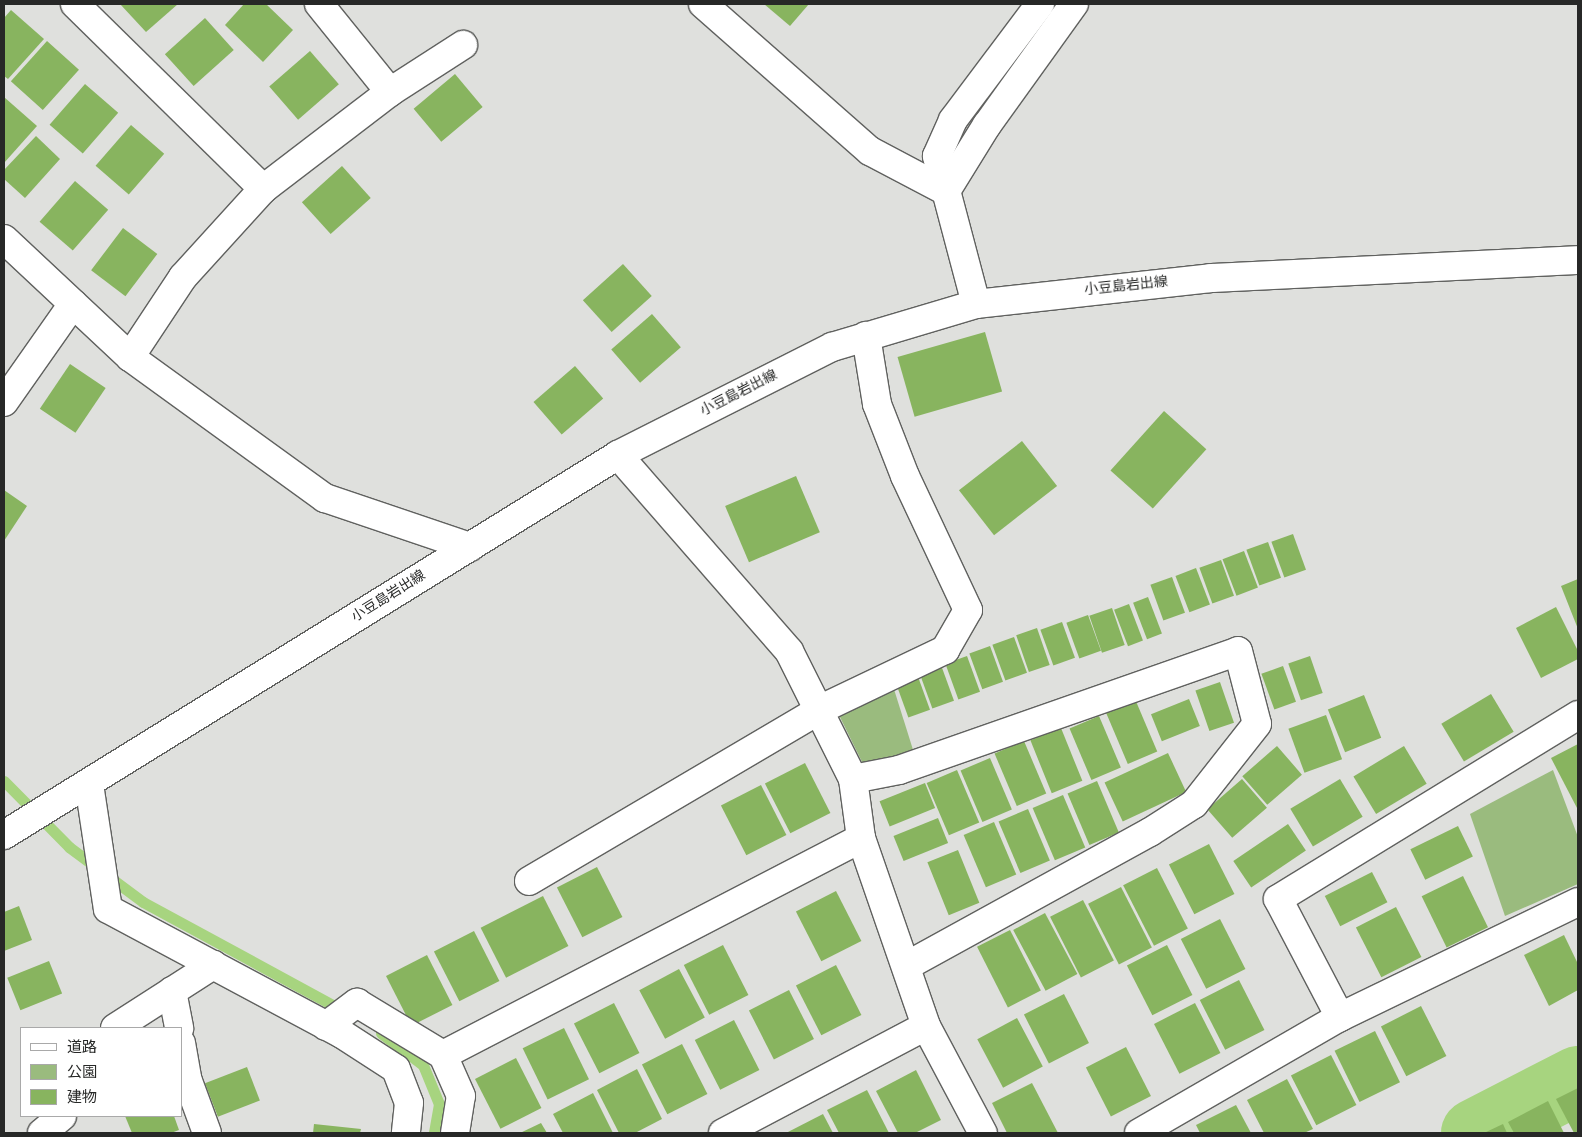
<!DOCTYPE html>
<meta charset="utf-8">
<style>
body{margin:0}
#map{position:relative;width:1582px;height:1137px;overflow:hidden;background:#dfe0dd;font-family:Overpass,"Noto Sans JP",sans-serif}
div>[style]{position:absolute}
.green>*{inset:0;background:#9abb7e}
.stream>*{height:11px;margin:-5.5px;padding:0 5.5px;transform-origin:5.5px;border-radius:5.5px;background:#a7d47f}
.river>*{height:68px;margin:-34px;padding:0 34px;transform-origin:34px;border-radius:34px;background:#a7d47f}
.building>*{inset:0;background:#88b45f;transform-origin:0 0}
.roads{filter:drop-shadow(1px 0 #60615f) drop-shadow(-1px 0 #60615f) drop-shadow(0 1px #60615f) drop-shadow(0 -1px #60615f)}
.minor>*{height:28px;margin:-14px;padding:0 14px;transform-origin:14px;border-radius:14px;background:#fff}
.tertiary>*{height:28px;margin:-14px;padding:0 14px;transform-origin:14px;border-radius:14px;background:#fff}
.secondary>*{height:28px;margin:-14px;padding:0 14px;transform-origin:14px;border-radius:14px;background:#fff}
span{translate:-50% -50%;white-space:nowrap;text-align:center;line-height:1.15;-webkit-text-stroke:5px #fff;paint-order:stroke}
.street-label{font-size:14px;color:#272827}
.frame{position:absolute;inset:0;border:5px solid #272827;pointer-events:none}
.legend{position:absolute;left:20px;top:1027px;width:162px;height:90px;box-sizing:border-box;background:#fff;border:1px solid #a9a9a9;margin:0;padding:6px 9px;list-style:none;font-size:15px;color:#272827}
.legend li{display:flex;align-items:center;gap:10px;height:25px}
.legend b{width:25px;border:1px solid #a9a9a9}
</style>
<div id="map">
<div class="green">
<i style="clip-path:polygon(893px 686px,914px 753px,864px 766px,837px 711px)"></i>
<i style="clip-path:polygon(1553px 770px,1578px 837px,1578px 884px,1505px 916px,1470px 814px)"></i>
</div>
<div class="stream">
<i style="left:4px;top:781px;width:93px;rotate:45.4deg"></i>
<i style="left:69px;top:847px;width:92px;rotate:36.6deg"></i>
<i style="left:143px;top:902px;width:231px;rotate:28.5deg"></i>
<i style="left:381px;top:1033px;width:53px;rotate:37.3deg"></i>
<i style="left:423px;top:1065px;width:42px;rotate:67.7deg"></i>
<i style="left:439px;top:1104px;width:29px;rotate:100deg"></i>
</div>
<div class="river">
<i style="left:1475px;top:1133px;width:116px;rotate:-27.2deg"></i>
</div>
<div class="building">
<i style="clip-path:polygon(120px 4px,178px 4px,146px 32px)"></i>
<i style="clip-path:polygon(244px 4px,266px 4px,293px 30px,263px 62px,225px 25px)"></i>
<i style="clip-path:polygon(764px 4px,809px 4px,790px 26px)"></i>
<i style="clip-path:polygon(11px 10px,44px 39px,8px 79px,4px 76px,4px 18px)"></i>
<i style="left:205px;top:18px;width:43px;height:54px;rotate:48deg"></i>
<i style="left:47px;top:41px;width:43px;height:54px;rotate:42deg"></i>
<i style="left:310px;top:51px;width:44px;height:54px;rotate:49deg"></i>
<i style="left:455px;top:74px;width:43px;height:54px;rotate:50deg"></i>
<i style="left:85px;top:84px;width:44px;height:54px;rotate:41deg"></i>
<i style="clip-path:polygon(4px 97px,37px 126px,4px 163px)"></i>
<i style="left:131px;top:125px;width:44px;height:54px;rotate:41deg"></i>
<i style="clip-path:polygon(36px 136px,60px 159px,25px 198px,4px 179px,4px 170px)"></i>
<i style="left:342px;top:166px;width:43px;height:54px;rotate:48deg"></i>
<i style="left:75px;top:181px;width:44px;height:54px;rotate:41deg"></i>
<i style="left:123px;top:228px;width:43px;height:53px;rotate:37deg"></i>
<i style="left:623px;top:264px;width:43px;height:54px;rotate:48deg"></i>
<i style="left:652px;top:314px;width:44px;height:54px;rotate:49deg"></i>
<i style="left:985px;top:332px;width:62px;height:91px;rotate:74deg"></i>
<i style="left:70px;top:364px;width:43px;height:54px;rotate:34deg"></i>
<i style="left:575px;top:366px;width:43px;height:55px;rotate:49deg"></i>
<i style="left:1164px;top:411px;width:57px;height:80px;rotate:42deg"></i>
<i style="left:1022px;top:441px;width:57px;height:80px;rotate:52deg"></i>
<i style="left:796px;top:476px;width:61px;height:77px;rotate:67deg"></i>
<i style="clip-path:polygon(4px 490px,27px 506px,4px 541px)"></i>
<i style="left:1293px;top:534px;width:38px;height:23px;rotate:70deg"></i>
<i style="left:1268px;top:542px;width:38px;height:23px;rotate:70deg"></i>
<i style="left:1244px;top:551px;width:39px;height:23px;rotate:69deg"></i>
<i style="left:1221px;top:560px;width:38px;height:23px;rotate:70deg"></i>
<i style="left:1196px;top:568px;width:39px;height:22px;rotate:69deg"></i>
<i style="left:1172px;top:577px;width:38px;height:23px;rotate:70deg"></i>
<i style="clip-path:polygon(1578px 579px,1578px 629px,1561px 586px)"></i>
<i style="left:1148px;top:597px;width:39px;height:16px;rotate:69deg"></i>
<i style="left:1129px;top:604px;width:39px;height:16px;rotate:69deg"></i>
<i style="clip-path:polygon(1556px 607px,1578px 651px,1578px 659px,1541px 678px,1516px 628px)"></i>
<i style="left:1112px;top:608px;width:39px;height:24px;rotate:71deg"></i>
<i style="left:1088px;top:615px;width:38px;height:23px;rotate:70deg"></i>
<i style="left:1062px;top:622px;width:38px;height:23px;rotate:70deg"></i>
<i style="left:1037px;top:628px;width:39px;height:22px;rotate:71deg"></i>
<i style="left:1014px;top:637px;width:38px;height:23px;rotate:70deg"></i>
<i style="left:990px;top:646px;width:38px;height:22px;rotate:70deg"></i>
<i style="left:967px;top:656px;width:38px;height:23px;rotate:70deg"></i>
<i style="left:1310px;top:656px;width:39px;height:23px;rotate:71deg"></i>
<i style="left:941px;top:665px;width:38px;height:23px;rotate:70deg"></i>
<i style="left:1283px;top:666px;width:38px;height:23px;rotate:70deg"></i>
<i style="left:917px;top:674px;width:38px;height:23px;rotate:70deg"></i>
<i style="left:1220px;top:682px;width:43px;height:26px;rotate:71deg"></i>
<i style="left:1491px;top:694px;width:44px;height:58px;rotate:59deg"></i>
<i style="left:1364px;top:695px;width:46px;height:39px;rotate:68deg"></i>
<i style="left:1135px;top:699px;width:57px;height:32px;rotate:67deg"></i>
<i style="left:1189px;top:699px;width:29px;height:41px;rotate:68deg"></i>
<i style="left:1326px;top:715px;width:47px;height:40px;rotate:70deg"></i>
<i style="left:1099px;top:716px;width:56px;height:32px;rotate:67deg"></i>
<i style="left:1061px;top:728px;width:57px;height:33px;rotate:68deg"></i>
<i style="left:1024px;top:741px;width:57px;height:32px;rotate:67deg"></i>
<i style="clip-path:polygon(1578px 744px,1578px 808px,1577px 808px,1551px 758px)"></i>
<i style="left:1277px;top:746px;width:38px;height:46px;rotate:49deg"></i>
<i style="left:1404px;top:746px;width:44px;height:59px;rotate:59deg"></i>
<i style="left:1168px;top:753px;width:43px;height:70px;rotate:65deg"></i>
<i style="left:990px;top:758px;width:56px;height:32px;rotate:67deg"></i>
<i style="left:805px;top:763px;width:56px;height:45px;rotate:63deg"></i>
<i style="left:957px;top:770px;width:57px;height:33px;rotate:67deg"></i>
<i style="left:1242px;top:779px;width:38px;height:46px;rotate:49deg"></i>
<i style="left:1340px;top:779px;width:44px;height:58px;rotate:59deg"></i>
<i style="left:1097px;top:781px;width:56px;height:32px;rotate:67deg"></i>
<i style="left:925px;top:783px;width:27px;height:49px;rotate:68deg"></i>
<i style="left:761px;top:785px;width:56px;height:45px;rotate:63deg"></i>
<i style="left:1063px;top:795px;width:57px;height:33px;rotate:67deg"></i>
<i style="left:1028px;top:809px;width:56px;height:32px;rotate:67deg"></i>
<i style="left:938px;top:818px;width:27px;height:48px;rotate:68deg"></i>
<i style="left:994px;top:822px;width:57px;height:33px;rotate:67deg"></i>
<i style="left:1288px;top:824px;width:32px;height:66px;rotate:56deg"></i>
<i style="left:1458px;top:826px;width:34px;height:53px;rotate:64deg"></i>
<i style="left:1209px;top:844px;width:56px;height:45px;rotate:63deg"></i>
<i style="left:958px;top:850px;width:57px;height:33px;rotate:68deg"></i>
<i style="left:597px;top:867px;width:56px;height:45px;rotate:63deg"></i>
<i style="left:1157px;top:868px;width:68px;height:38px;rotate:63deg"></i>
<i style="left:1372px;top:872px;width:34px;height:53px;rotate:63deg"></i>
<i style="left:1463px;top:876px;width:57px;height:46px;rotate:64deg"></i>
<i style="left:1121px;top:887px;width:68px;height:37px;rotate:63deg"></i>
<i style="left:836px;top:891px;width:56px;height:45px;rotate:63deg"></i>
<i style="left:543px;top:896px;width:56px;height:70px;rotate:63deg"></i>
<i style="left:1083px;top:900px;width:68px;height:37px;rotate:63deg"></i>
<i style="clip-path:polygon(19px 906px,32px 940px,4px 951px,4px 912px)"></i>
<i style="left:1396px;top:907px;width:56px;height:45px;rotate:63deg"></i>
<i style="left:1045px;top:913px;width:69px;height:36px;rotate:62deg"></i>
<i style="left:1220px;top:919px;width:56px;height:44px;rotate:63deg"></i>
<i style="left:1010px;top:930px;width:68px;height:37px;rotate:63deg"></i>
<i style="left:474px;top:931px;width:56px;height:45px;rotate:63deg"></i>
<i style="clip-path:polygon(1564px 935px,1578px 964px,1578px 990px,1549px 1006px,1524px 955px)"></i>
<i style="left:723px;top:945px;width:56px;height:44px;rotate:63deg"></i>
<i style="left:1167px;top:945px;width:56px;height:45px;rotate:63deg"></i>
<i style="left:427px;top:955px;width:56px;height:46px;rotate:63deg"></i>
<i style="left:49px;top:961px;width:35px;height:45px;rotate:68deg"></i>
<i style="left:836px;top:965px;width:56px;height:45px;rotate:63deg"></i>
<i style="left:679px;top:969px;width:55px;height:45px;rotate:62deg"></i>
<i style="left:1239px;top:980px;width:56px;height:44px;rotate:63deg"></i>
<i style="left:789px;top:990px;width:55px;height:45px;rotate:63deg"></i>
<i style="left:1064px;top:994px;width:55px;height:45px;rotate:63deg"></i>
<i style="left:614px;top:1003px;width:56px;height:45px;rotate:63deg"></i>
<i style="left:1195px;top:1003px;width:56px;height:46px;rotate:63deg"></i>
<i style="left:1421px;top:1006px;width:56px;height:45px;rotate:63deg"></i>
<i style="left:1017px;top:1018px;width:55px;height:45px;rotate:62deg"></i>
<i style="left:734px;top:1020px;width:56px;height:44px;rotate:63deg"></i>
<i style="left:564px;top:1028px;width:57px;height:46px;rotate:64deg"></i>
<i style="left:1375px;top:1031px;width:57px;height:45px;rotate:64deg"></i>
<i style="left:682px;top:1044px;width:56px;height:45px;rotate:63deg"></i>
<i style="left:1126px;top:1047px;width:55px;height:45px;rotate:63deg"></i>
<i style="left:1331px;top:1055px;width:56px;height:45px;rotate:63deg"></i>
<i style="left:516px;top:1058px;width:56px;height:46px;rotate:63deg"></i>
<i style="left:247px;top:1067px;width:36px;height:45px;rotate:69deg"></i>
<i style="clip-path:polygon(637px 1069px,662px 1119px,635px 1133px,619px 1133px,597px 1090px)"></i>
<i style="clip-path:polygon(916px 1070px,941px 1120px,915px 1133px,898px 1133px,876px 1091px)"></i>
<i style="clip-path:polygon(1287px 1079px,1313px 1129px,1304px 1133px,1264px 1133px,1247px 1100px)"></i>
<i style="clip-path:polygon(1032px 1083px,1058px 1133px,1007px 1133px,992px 1103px)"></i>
<i style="clip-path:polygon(1578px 1088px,1578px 1133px,1574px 1133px,1556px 1099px)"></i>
<i style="clip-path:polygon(867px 1090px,889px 1133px,839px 1133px,827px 1110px)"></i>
<i style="clip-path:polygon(593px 1093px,613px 1133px,563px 1133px,553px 1114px)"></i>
<i style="clip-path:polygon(1548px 1101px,1564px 1133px,1514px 1133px,1508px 1122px)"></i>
<i style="clip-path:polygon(1236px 1105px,1251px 1133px,1200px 1133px,1196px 1125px)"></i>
<i style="clip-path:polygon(823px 1114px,833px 1133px,786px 1133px)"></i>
<i style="clip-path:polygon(125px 1116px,174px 1116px,179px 1130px,171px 1133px,132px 1133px)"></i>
<i style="clip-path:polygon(541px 1123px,547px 1133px,520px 1133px)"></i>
<i style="clip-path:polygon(314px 1124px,361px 1129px,360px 1133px,313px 1133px)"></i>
<i style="clip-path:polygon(1503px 1124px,1507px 1133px,1484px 1133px)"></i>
</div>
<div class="roads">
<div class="minor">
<i style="left:75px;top:4px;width:264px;rotate:44.5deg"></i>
<i style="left:319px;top:4px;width:113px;rotate:51.1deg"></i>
<i style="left:703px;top:4px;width:222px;rotate:41.4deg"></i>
<i style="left:870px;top:151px;width:86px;rotate:27.8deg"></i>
<i style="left:4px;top:239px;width:173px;rotate:43.1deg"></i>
<i style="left:130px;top:357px;width:241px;rotate:35.9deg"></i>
<i style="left:325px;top:498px;width:153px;rotate:18.7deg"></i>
<i style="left:130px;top:357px;width:96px;rotate:-56.5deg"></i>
<i style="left:183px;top:277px;width:119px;rotate:-47.7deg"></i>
<i style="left:263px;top:189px;width:160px;rotate:-37.4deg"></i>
<i style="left:390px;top:92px;width:87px;rotate:-32.8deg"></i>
<i style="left:4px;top:402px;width:120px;rotate:-54.9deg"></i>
<i style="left:618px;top:455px;width:260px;rotate:48.9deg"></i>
<i style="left:789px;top:651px;width:143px;rotate:63.4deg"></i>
<i style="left:853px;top:779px;width:60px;rotate:82.3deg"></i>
<i style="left:861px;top:838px;width:199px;rotate:70.9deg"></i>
<i style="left:926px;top:1026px;width:121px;rotate:62deg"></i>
<i style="left:853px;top:779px;width:47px;rotate:-11.1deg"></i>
<i style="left:899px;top:770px;width:359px;rotate:-19.3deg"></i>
<i style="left:1238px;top:651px;width:75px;rotate:75.4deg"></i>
<i style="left:1257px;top:724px;width:102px;rotate:128.2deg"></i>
<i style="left:1194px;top:804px;width:52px;rotate:147.5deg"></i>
<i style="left:1150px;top:832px;width:278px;rotate:151.2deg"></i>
<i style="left:89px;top:784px;width:126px;rotate:81.4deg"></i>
<i style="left:108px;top:909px;width:265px;rotate:28.1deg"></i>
<i style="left:342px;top:1034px;width:64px;rotate:32.9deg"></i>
<i style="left:396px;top:1069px;width:36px;rotate:69deg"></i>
<i style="left:409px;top:1103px;width:30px;rotate:96deg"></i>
<i style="left:529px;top:881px;width:337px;rotate:-30.5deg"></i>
<i style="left:819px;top:710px;width:140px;rotate:-25.5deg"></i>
<i style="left:945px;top:650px;width:46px;rotate:-60.1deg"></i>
<i style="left:968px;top:610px;width:148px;rotate:-115.2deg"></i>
<i style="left:905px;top:476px;width:77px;rotate:-111.3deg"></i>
<i style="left:877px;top:404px;width:69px;rotate:-99.2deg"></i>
<i style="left:172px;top:991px;width:38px;rotate:79deg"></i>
<i style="left:1340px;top:1017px;width:133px;rotate:-117.7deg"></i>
<i style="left:1278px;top:899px;width:352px;rotate:-31.5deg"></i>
<i style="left:326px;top:1026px;width:39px;rotate:-37deg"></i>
<i style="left:357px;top:1003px;width:100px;rotate:31.2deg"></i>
<i style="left:115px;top:1028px;width:117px;rotate:-32.7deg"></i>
<i style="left:181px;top:1043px;width:39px;rotate:80deg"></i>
<i style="left:188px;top:1081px;width:55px;rotate:69.9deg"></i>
<i style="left:42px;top:1133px;width:26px;rotate:-40deg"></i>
<i style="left:455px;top:1133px;width:37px;rotate:-81deg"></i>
<i style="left:461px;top:1096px;width:45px;rotate:-113.7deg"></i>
<i style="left:443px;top:1055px;width:471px;rotate:-27.4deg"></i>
<i style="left:723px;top:1133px;width:229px;rotate:-27.8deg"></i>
<i style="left:1139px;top:1133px;width:232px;rotate:-30deg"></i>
<i style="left:1340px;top:1017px;width:264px;rotate:-25.8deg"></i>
</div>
<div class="tertiary">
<i style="left:946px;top:191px;width:78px;rotate:-58.2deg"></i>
<i style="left:987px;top:125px;width:149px;rotate:-54.3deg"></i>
<i style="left:976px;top:304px;width:153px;rotate:-104.8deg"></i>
<i style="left:937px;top:156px;width:39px;rotate:-66deg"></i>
<i style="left:953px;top:120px;width:145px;rotate:-53.1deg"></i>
</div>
<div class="secondary">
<i style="left:4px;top:835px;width:722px;rotate:-31.75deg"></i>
<i style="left:618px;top:455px;width:240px;rotate:-26.8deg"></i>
<i style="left:832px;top:347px;width:150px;rotate:-16.6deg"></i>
<i style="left:976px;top:304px;width:236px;rotate:-6.3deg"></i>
<i style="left:1211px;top:278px;width:367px;rotate:-2.8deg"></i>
</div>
</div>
<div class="street-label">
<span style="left:1126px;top:287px;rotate:-6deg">小豆島岩出線</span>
<span style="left:739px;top:394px;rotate:-27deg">小豆島岩出線</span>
<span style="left:389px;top:597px;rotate:-32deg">小豆島岩出線</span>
</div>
<div class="frame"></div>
<ul class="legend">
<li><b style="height:6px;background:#fff"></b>道路</li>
<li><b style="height:14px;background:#9abb7e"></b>公園</li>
<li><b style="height:14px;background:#88b45f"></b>建物</li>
</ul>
</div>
